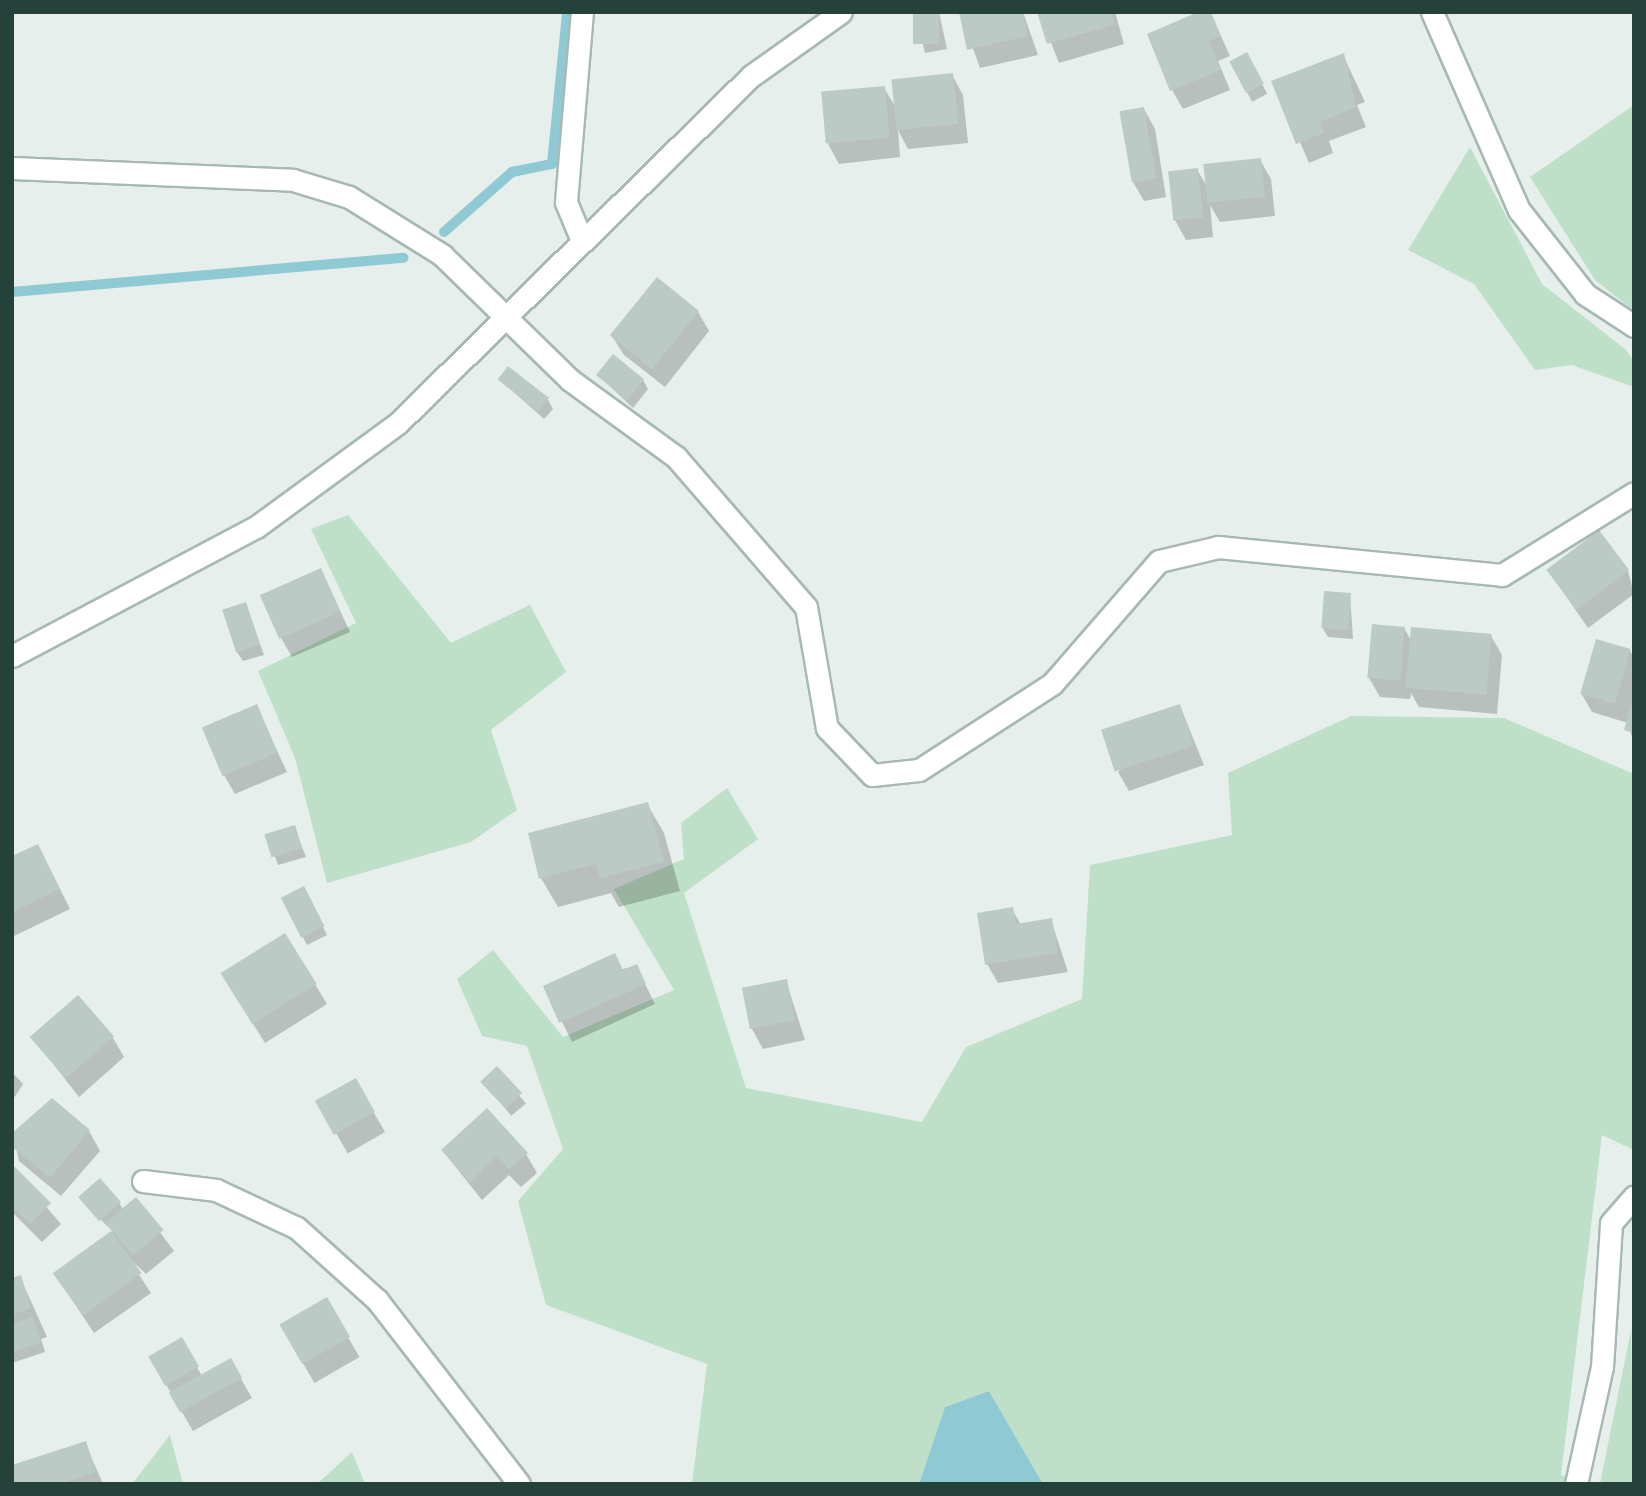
<!DOCTYPE html>
<style>
body{margin:0}
#map{position:relative;width:1646px;height:1496px;overflow:hidden;background:#e6efeb;font-family:"PT Sans Narrow",sans-serif}
div>[style]{position:absolute}
.green>*{inset:0;background:#bfe0c8}
.water>*{inset:0;background:#8ec9d4}
.shadow>*{inset:0;background:#0003;transform-origin:0 0}
.stream>*{height:10px;margin:-5px;padding:0 5px;transform-origin:5px;border-radius:5px;background:#8ec9d4}
.building>*{inset:0;background:#bbcac4;transform-origin:0 0}
.roads{filter:drop-shadow(2px 0 #a8b8b2) drop-shadow(-2px 0 #a8b8b2) drop-shadow(0 2px #a8b8b2) drop-shadow(0 -2px #a8b8b2)}
.minor>*{height:21px;margin:-10.5px;padding:0 10.5px;transform-origin:10.5px;border-radius:10.5px;background:#fff}
span{translate:-50% -50%;white-space:nowrap;text-align:center;line-height:1.15;-webkit-text-stroke:5px #f7fbf9;paint-order:stroke}
.frame{position:absolute;inset:0;border:14px solid #24423a;pointer-events:none}
</style>
<div id="map">
<div class="green">
<i style="clip-path:polygon(1634px 105px,1634px 311px,1595px 280px,1530px 177px)"></i>
<i style="clip-path:polygon(1470px 147px,1542px 284px,1625px 349px,1634px 361px,1634px 387px,1572px 365px,1535px 370px,1474px 284px,1408px 250px)"></i>
<i style="clip-path:polygon(348px 515px,451px 643px,530px 605px,566px 672px,491px 730px,517px 810px,471px 842px,327px 883px,295px 758px,258px 671px,356px 623px,311px 529px)"></i>
<i style="clip-path:polygon(1351px 716px,1504px 718px,1634px 774px,1634px 1150px,1602px 1135px,1561px 1475px,1581px 1484px,1043px 1484px,989px 1391px,945px 1407px,919px 1484px,692px 1484px,707px 1364px,546px 1305px,518px 1201px,563px 1149px,527px 1046px,482px 1036px,457px 979px,493px 950px,563px 1037px,674px 990px,614px 889px,684px 859px,681px 823px,727px 788px,758px 839px,684px 893px,746px 1088px,922px 1122px,966px 1047px,1082px 999px,1090px 865px,1232px 835px,1228px 773px)"></i>
<i style="clip-path:polygon(1631px 1330px,1634px 1484px,1600px 1484px)"></i>
<i style="clip-path:polygon(170px 1435px,183px 1484px,132px 1484px)"></i>
<i style="clip-path:polygon(352px 1452px,365px 1484px,317px 1484px)"></i>
</div>
<div class="water">
<i style="clip-path:polygon(989px 1391px,1043px 1484px,919px 1484px,945px 1407px)"></i>
</div>
<div class="shadow">
<i style="clip-path:polygon(915px 12px,939px 12px,947px 49px,925px 53px)"></i>
<i style="clip-path:polygon(960px 12px,1023px 12px,1038px 55px,980px 68px)"></i>
<i style="clip-path:polygon(1039px 12px,1115px 12px,1124px 44px,1059px 63px)"></i>
<i style="clip-path:polygon(1210px 12px,1230px 56px,1218px 61px,1230px 90px,1183px 109px,1172px 90px)"></i>
<i style="left:1246px;top:54px;width:45px;height:17px;rotate:62deg"></i>
<i style="clip-path:polygon(1343px 55px,1365px 102px,1357px 105px,1366px 127px,1329px 141px,1333px 153px,1309px 163px,1274px 82px)"></i>
<i style="clip-path:polygon(952px 75px,963px 95px,968px 143px,908px 149px,898px 130px,900px 157px,839px 164px,828px 144px,884px 88px,895px 106px)"></i>
<i style="clip-path:polygon(1144px 109px,1155px 129px,1166px 197px,1144px 201px,1133px 182px)"></i>
<i style="clip-path:polygon(1260px 160px,1271px 179px,1275px 216px,1220px 222px,1210px 205px,1213px 237px,1186px 240px,1175px 220px,1197px 170px,1207px 186px)"></i>
<i style="clip-path:polygon(698px 312px,709px 331px,665px 387px,624px 355px,612px 336px)"></i>
<i style="clip-path:polygon(598px 375px,643px 380px,648px 389px,633px 408px)"></i>
<i style="clip-path:polygon(499px 379px,548px 400px,553px 409px,544px 419px)"></i>
<i style="clip-path:polygon(321px 570px,350px 632px,292px 657px,281px 638px)"></i>
<i style="clip-path:polygon(1548px 570px,1628px 571px,1634px 594px,1588px 628px)"></i>
<i style="clip-path:polygon(1350px 595px,1353px 639px,1328px 637px,1322px 627px)"></i>
<i style="clip-path:polygon(246px 604px,264px 655px,243px 661px,237px 652px)"></i>
<i style="clip-path:polygon(1404px 628px,1412px 642px,1491px 636px,1502px 655px,1497px 714px,1419px 707px,1411px 693px,1410px 699px,1380px 697px,1369px 678px)"></i>
<i style="clip-path:polygon(1630px 651px,1634px 658px,1634px 744px,1628px 723px,1592px 712px,1581px 693px)"></i>
<i style="clip-path:polygon(256px 706px,287px 772px,235px 794px,224px 775px)"></i>
<i style="clip-path:polygon(1180px 706px,1204px 765px,1129px 791px,1118px 772px)"></i>
<i style="clip-path:polygon(647px 804px,664px 833px,680px 891px,619px 907px,611px 893px,558px 907px,541px 878px)"></i>
<i style="clip-path:polygon(294px 827px,306px 857px,278px 865px,267px 835px)"></i>
<i style="clip-path:polygon(12px 858px,48px 865px,70px 909px,12px 937px)"></i>
<i style="clip-path:polygon(308px 897px,327px 935px,307px 945px,283px 898px)"></i>
<i style="clip-path:polygon(1012px 909px,1021px 925px,1051px 920px,1068px 972px,998px 983px,987px 964px)"></i>
<i style="clip-path:polygon(285px 935px,327px 1004px,265px 1043px,234px 993px)"></i>
<i style="clip-path:polygon(636px 966px,655px 1004px,572px 1042px,545px 987px)"></i>
<i style="clip-path:polygon(786px 981px,805px 1040px,763px 1049px,752px 1029px)"></i>
<i style="clip-path:polygon(33px 1038px,113px 1038px,124px 1057px,79px 1097px)"></i>
<i style="left:497px;top:1069px;width:45px;height:19px;rotate:50deg"></i>
<i style="clip-path:polygon(12px 1072px,23px 1084px,12px 1101px)"></i>
<i style="left:355px;top:1080px;width:60px;height:43px;rotate:60deg"></i>
<i style="clip-path:polygon(12px 1129px,15px 1134px,89px 1131px,100px 1151px,61px 1196px,19px 1161px)"></i>
<i style="clip-path:polygon(443px 1151px,526px 1154px,537px 1173px,521px 1187px,509px 1175px,482px 1200px)"></i>
<i style="clip-path:polygon(12px 1167px,61px 1224px,42px 1242px,12px 1212px)"></i>
<i style="clip-path:polygon(79px 1197px,119px 1203px,123px 1209px,135px 1199px,174px 1251px,146px 1274px,126px 1255px,151px 1293px,94px 1333px,54px 1273px,113px 1232px)"></i>
<i style="clip-path:polygon(20px 1277px,47px 1337px,41px 1339px,45px 1352px,12px 1363px,12px 1280px)"></i>
<i style="left:326px;top:1299px;width:67px;height:52px;rotate:60deg"></i>
<i style="clip-path:polygon(181px 1340px,202px 1376px,230px 1360px,252px 1398px,193px 1431px,150px 1357px)"></i>
<i style="clip-path:polygon(85px 1443px,103px 1484px,12px 1484px)"></i>
</div>
<div class="stream">
<i style="left:444px;top:232px;width:91px;rotate:-41.4deg"></i>
<i style="left:512px;top:172px;width:41px;rotate:-11.3deg"></i>
<i style="left:552px;top:164px;width:152px;rotate:-84.3deg"></i>
<i style="left:12px;top:292px;width:393px;rotate:-5deg"></i>
</div>
<div class="building">
<i style="left:913px;top:12px;width:26px;height:32px"></i>
<i style="clip-path:polygon(959px 12px,1022px 12px,1028px 36px,967px 50px)"></i>
<i style="clip-path:polygon(1037px 12px,1111px 12px,1114px 25px,1047px 44px)"></i>
<i style="clip-path:polygon(1198px 12px,1211px 12px,1221px 36px,1209px 41px,1221px 70px,1170px 91px,1147px 34px)"></i>
<i style="left:1247px;top:52px;width:36px;height:20px;rotate:62deg"></i>
<i style="clip-path:polygon(1344px 53px,1356px 107px,1320px 122px,1324px 133px,1296px 144px,1271px 81px)"></i>
<i style="left:953px;top:73px;width:51px;height:62px;rotate:84deg"></i>
<i style="left:885px;top:86px;width:52px;height:64px;rotate:85deg"></i>
<i style="left:1144px;top:107px;width:72px;height:25px;rotate:80deg"></i>
<i style="left:1261px;top:158px;width:39px;height:58px;rotate:84deg"></i>
<i style="left:1198px;top:168px;width:50px;height:30px;rotate:84deg"></i>
<i style="left:657px;top:277px;width:54px;height:75px;rotate:39deg"></i>
<i style="left:613px;top:354px;width:40px;height:27px;rotate:39deg"></i>
<i style="left:508px;top:366px;width:52px;height:17px;rotate:38deg"></i>
<i style="left:1599px;top:530px;width:50px;height:66px;rotate:53deg"></i>
<i style="left:321px;top:568px;width:48px;height:67px;rotate:66deg"></i>
<i style="left:1324px;top:591px;width:27px;height:37px;rotate:4deg"></i>
<i style="left:246px;top:602px;width:45px;height:25px;rotate:72deg"></i>
<i style="left:1372px;top:624px;width:33px;height:54px;rotate:5deg"></i>
<i style="left:1411px;top:627px;width:81px;height:61px;rotate:5deg"></i>
<i style="left:1596px;top:639px;width:36px;height:57px;rotate:16deg"></i>
<i style="clip-path:polygon(1633px 698px,1634px 698px,1634px 733px,1624px 730px)"></i>
<i style="left:257px;top:704px;width:53px;height:60px;rotate:67deg"></i>
<i style="left:1180px;top:704px;width:44px;height:83px;rotate:72deg"></i>
<i style="clip-path:polygon(648px 802px,664px 862px,600px 878px,596px 864px,539px 879px,528px 833px)"></i>
<i style="left:295px;top:825px;width:24px;height:32px;rotate:73deg"></i>
<i style="clip-path:polygon(38px 844px,60px 889px,12px 912px,12px 856px)"></i>
<i style="left:304px;top:886px;width:45px;height:26px;rotate:63deg"></i>
<i style="clip-path:polygon(1013px 907px,1016px 924px,1052px 918px,1058px 953px,985px 965px,977px 913px)"></i>
<i style="left:285px;top:933px;width:60px;height:76px;rotate:58deg"></i>
<i style="clip-path:polygon(615px 953px,623px 970px,637px 964px,646px 984px,559px 1023px,543px 986px)"></i>
<i style="left:787px;top:979px;width:42px;height:46px;rotate:79deg"></i>
<i style="left:78px;top:995px;width:55px;height:64px;rotate:49deg"></i>
<i style="left:497px;top:1066px;width:37px;height:23px;rotate:47deg"></i>
<i style="left:356px;top:1078px;width:39px;height:47px;rotate:61deg"></i>
<i style="clip-path:polygon(52px 1098px,90px 1130px,50px 1178px,12px 1147px,12px 1133px)"></i>
<i style="clip-path:polygon(487px 1108px,528px 1153px,509px 1169px,497px 1156px,470px 1182px,441px 1150px)"></i>
<i style="clip-path:polygon(12px 1164px,51px 1203px,30px 1224px,12px 1206px)"></i>
<i style="left:100px;top:1178px;width:32px;height:29px;rotate:49deg"></i>
<i style="left:136px;top:1197px;width:43px;height:40px;rotate:50deg"></i>
<i style="left:111px;top:1231px;width:52px;height:72px;rotate:54deg"></i>
<i style="clip-path:polygon(21px 1275px,31px 1308px,12px 1315px,12px 1278px)"></i>
<i style="left:327px;top:1297px;width:46px;height:55px;rotate:60deg"></i>
<i style="clip-path:polygon(33px 1317px,41px 1343px,12px 1352px,12px 1324px)"></i>
<i style="left:182px;top:1337px;width:34px;height:39px;rotate:60deg"></i>
<i style="left:231px;top:1358px;width:23px;height:71px;rotate:61deg"></i>
<i style="clip-path:polygon(86px 1441px,96px 1472px,60px 1484px,12px 1484px,12px 1465px)"></i>
</div>
<div class="roads">
<div class="minor">
<i style="left:1432px;top:12px;width:216px;rotate:66.3deg"></i>
<i style="left:1519px;top:210px;width:107px;rotate:51.8deg"></i>
<i style="left:1585px;top:294px;width:59px;rotate:33.1deg"></i>
<i style="left:12px;top:168px;width:281px;rotate:2.4deg"></i>
<i style="left:293px;top:180px;width:59px;rotate:16.9deg"></i>
<i style="left:349px;top:197px;width:110px;rotate:31.9deg"></i>
<i style="left:442px;top:255px;width:179px;rotate:44.3deg"></i>
<i style="left:570px;top:380px;width:131px;rotate:36deg"></i>
<i style="left:676px;top:457px;width:198px;rotate:49.1deg"></i>
<i style="left:806px;top:607px;width:123px;rotate:80.2deg"></i>
<i style="left:827px;top:728px;width:65px;rotate:46.2deg"></i>
<i style="left:872px;top:775px;width:47px;rotate:-6.1deg"></i>
<i style="left:919px;top:770px;width:158px;rotate:-32.9deg"></i>
<i style="left:1052px;top:684px;width:163px;rotate:-49deg"></i>
<i style="left:1159px;top:561px;width:61px;rotate:-13.3deg"></i>
<i style="left:1218px;top:547px;width:285px;rotate:5.6deg"></i>
<i style="left:1502px;top:575px;width:155px;rotate:-31.8deg"></i>
<i style="left:582px;top:241px;width:42px;rotate:-112.3deg"></i>
<i style="left:566px;top:202px;width:191px;rotate:-85.2deg"></i>
<i style="left:12px;top:656px;width:276px;rotate:-27.9deg"></i>
<i style="left:256px;top:527px;width:176px;rotate:-36.2deg"></i>
<i style="left:398px;top:423px;width:495px;rotate:-44.5deg"></i>
<i style="left:751px;top:76px;width:110px;rotate:-35.4deg"></i>
<i style="left:143px;top:1181px;width:74px;rotate:7deg"></i>
<i style="left:216px;top:1190px;width:89px;rotate:25.1deg"></i>
<i style="left:297px;top:1228px;width:108px;rotate:42deg"></i>
<i style="left:377px;top:1300px;width:232px;rotate:52.3deg"></i>
<i style="left:1576px;top:1484px;width:120px;rotate:-77.5deg"></i>
<i style="left:1602px;top:1367px;width:144px;rotate:-86.4deg"></i>
<i style="left:1611px;top:1223px;width:35px;rotate:-49deg"></i>
</div>
</div>
<div class="frame"></div>
</div>
